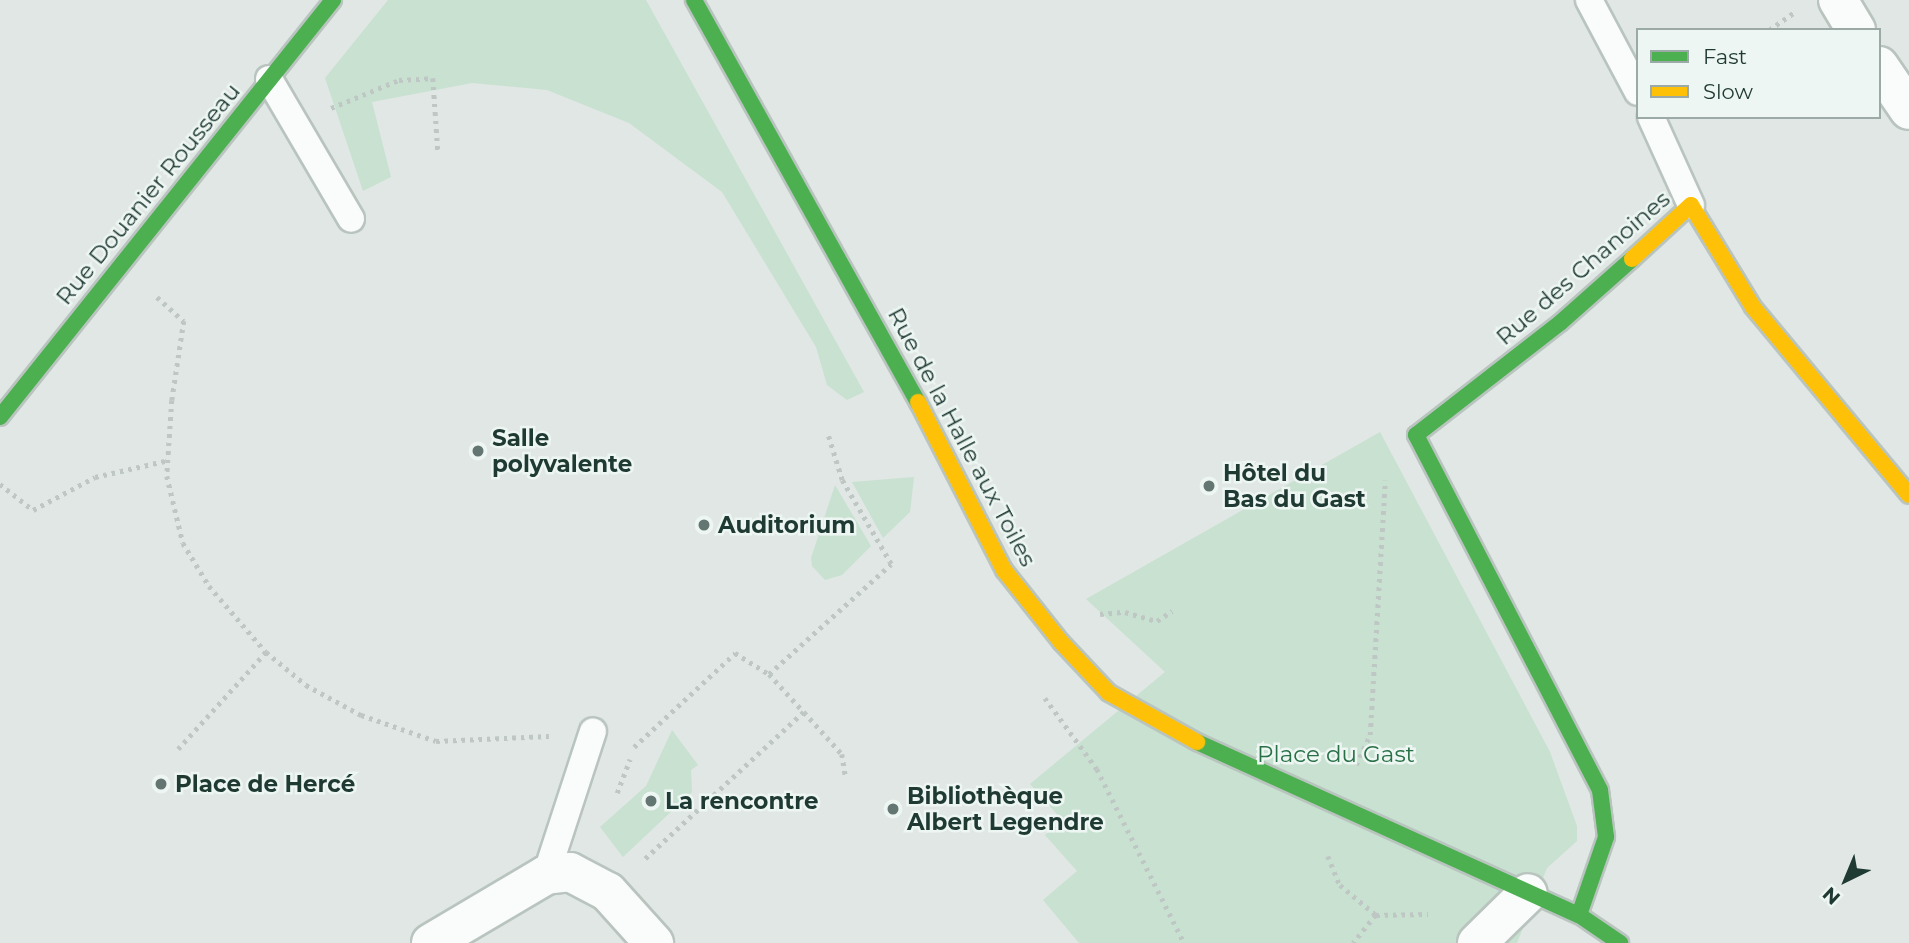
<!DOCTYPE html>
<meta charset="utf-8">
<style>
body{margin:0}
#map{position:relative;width:1909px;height:943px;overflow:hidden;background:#e0e7e4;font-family:Montserrat,sans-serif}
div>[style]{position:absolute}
.green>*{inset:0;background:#c8e1d1}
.path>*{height:4.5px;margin-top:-2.25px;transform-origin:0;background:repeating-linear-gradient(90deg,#bfc7c5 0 3.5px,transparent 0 8.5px)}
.roads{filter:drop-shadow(2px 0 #b9c4bf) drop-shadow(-2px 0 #b9c4bf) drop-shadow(0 2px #b9c4bf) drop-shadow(0 -2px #b9c4bf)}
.lane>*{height:26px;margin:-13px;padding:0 13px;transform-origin:13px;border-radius:13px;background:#fafbfb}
.street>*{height:38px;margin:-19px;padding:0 19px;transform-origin:19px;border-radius:19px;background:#fafbfb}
.fast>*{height:16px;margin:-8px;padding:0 8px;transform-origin:8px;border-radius:8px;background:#4caf50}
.slow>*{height:16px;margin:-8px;padding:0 8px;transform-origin:8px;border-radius:8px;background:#ffc107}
.dots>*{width:19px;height:19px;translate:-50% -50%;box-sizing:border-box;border:4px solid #edf6f2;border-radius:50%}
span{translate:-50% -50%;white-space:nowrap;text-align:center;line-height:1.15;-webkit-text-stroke:5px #edf6f2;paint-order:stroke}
.street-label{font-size:23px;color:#1f3933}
.poi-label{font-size:23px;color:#1f3933;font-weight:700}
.left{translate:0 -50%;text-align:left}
.park-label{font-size:23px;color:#287147}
.legend{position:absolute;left:1636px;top:28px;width:245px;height:91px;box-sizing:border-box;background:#edf6f2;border:2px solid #9baaa6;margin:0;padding:9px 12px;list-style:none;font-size:21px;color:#1f3933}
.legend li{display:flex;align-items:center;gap:14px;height:35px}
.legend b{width:35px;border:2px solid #9baaa6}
.north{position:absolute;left:1811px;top:845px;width:70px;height:70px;-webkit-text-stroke:5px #edf6f2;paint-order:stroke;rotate:223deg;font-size:19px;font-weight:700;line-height:28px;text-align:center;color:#1f3933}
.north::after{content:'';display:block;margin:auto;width:24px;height:32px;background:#1f3933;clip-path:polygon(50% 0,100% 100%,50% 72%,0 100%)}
</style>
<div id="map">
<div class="green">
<i style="clip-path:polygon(388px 0,646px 0,864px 392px,847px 400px,827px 385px,816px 347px,722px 192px,629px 123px,547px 90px,472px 83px,372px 102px,391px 177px,363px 191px,325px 78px)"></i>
<i style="clip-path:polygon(1380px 432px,1550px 752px,1577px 826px,1577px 841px,1547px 868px,1517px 943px,1079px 943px,1043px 900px,1077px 871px,1045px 835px,1062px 820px,1030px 784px,1165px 672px,1086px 599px)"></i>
<i style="clip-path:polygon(914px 477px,910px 512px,883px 538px,852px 482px)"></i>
<i style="clip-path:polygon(835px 485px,871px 546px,842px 575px,825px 580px,812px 566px,811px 558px)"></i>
<i style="clip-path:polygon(672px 730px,698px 765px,691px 770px,692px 792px,623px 857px,600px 827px,646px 786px)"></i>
</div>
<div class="path">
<i style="left:1769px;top:30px;width:32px;rotate:-35deg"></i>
<i style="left:331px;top:108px;width:74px;rotate:-22.4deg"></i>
<i style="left:399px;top:80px;width:34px;rotate:-3deg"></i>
<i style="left:433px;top:78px;width:74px;rotate:86.1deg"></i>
<i style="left:157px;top:297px;width:36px;rotate:42deg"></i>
<i style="left:184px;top:321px;width:80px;rotate:98.6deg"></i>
<i style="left:172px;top:400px;width:76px;rotate:93.8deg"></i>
<i style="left:167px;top:476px;width:69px;rotate:76.6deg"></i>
<i style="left:183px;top:543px;width:50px;rotate:58.8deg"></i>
<i style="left:209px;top:586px;width:87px;rotate:49.2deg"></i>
<i style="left:0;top:484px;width:42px;rotate:38.2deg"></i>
<i style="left:33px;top:510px;width:70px;rotate:-28deg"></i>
<i style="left:95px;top:477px;width:76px;rotate:-12.9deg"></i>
<i style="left:1100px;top:614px;width:25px;rotate:-5deg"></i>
<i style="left:1125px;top:612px;width:33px;rotate:16deg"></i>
<i style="left:1157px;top:621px;width:18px;rotate:-34deg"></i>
<i style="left:769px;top:674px;width:164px;rotate:-42deg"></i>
<i style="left:891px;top:564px;width:97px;rotate:-120.3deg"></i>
<i style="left:842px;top:480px;width:47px;rotate:-107.3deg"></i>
<i style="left:1045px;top:698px;width:88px;rotate:53.8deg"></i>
<i style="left:1097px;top:769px;width:195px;rotate:63.4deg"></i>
<i style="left:804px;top:712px;width:57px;rotate:47.9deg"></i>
<i style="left:842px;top:754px;width:24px;rotate:81deg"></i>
<i style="left:634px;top:747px;width:138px;rotate:-42.9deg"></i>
<i style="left:735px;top:653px;width:40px;rotate:32deg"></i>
<i style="left:769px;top:674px;width:52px;rotate:47.4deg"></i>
<i style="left:804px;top:712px;width:219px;rotate:137.2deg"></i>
<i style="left:178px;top:749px;width:131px;rotate:-47.8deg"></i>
<i style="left:266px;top:652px;width:52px;rotate:39.5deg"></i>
<i style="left:306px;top:685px;width:63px;rotate:28.6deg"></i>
<i style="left:361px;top:715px;width:79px;rotate:19.1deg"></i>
<i style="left:436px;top:741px;width:113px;rotate:-2.5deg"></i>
<i style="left:1356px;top:765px;width:33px;rotate:-65deg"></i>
<i style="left:1370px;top:735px;width:255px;rotate:-86.6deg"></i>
<i style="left:617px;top:793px;width:36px;rotate:-69deg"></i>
<i style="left:1328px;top:856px;width:31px;rotate:68deg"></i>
<i style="left:1340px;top:885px;width:47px;rotate:39.8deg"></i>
<i style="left:1376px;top:915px;width:36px;rotate:129deg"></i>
<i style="left:1376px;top:915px;width:52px;rotate:-1.1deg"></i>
</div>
<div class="roads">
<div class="lane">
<i style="left:1589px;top:0;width:104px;rotate:62deg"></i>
<i style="left:269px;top:79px;width:162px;rotate:59.6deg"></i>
<i style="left:1651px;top:117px;width:97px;rotate:65.6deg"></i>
<i style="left:546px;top:875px;width:151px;rotate:-71.9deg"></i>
</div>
<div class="street">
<i style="left:1838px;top:0;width:35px;rotate:59deg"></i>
<i style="left:1879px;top:66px;width:53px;rotate:55.7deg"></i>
<i style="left:431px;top:943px;width:134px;rotate:-30.6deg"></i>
<i style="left:546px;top:875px;width:24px;rotate:-7deg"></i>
<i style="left:570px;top:872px;width:43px;rotate:27.8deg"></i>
<i style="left:608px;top:892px;width:69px;rotate:48deg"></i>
<i style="left:1477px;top:943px;width:71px;rotate:-44.4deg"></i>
</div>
<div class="fast">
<i style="left:694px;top:0;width:460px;rotate:60.9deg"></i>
<i style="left:0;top:417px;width:534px;rotate:-51.39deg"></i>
<i style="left:1197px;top:742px;width:419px;rotate:24.4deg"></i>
<i style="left:1579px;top:915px;width:50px;rotate:34.3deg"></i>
<i style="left:1579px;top:915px;width:83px;rotate:-70.9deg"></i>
<i style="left:1606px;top:837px;width:47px;rotate:-97.3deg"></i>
<i style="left:1600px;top:790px;width:400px;rotate:-117.4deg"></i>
<i style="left:1416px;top:435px;width:182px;rotate:-37.9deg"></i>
<i style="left:1560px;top:323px;width:96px;rotate:-41.6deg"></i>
</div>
<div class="slow">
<i style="left:1632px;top:259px;width:80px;rotate:-42.5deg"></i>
<i style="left:1691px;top:205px;width:119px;rotate:58.7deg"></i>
<i style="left:1753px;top:307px;width:244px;rotate:50.3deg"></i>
<i style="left:918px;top:402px;width:189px;rotate:62.9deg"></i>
<i style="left:1004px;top:570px;width:92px;rotate:51.6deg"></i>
<i style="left:1061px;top:642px;width:70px;rotate:46.7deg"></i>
<i style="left:1109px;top:693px;width:101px;rotate:29.1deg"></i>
</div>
</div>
<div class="dots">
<i style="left:478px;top:451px;background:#637671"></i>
<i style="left:1209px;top:486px;background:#637671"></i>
<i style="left:704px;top:525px;background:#637671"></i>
<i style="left:161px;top:784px;background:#637671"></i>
<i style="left:651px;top:801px;background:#637671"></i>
<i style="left:893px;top:809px;background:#637671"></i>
</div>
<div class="street-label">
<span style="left:148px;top:194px;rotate:-51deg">Rue Douanier Rousseau</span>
<span style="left:1583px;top:268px;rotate:-41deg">Rue des Chanoines</span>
<span style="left:962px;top:437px;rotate:62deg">Rue de la Halle aux Toiles</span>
</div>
<div class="poi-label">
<span class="left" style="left:492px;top:451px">Salle<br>polyvalente</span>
<span class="left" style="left:1223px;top:486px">Hôtel du<br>Bas du Gast</span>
<span class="left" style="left:718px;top:525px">Auditorium</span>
<span class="left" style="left:175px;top:784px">Place de Hercé</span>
<span class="left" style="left:907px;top:809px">Bibliothèque<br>Albert Legendre</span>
<span class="left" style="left:665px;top:801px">La rencontre</span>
</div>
<div class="park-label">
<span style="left:1336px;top:754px">Place du Gast</span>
</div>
<ul class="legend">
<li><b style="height:9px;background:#4caf50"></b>Fast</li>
<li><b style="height:9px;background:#ffc107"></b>Slow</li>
</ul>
<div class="north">N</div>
</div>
